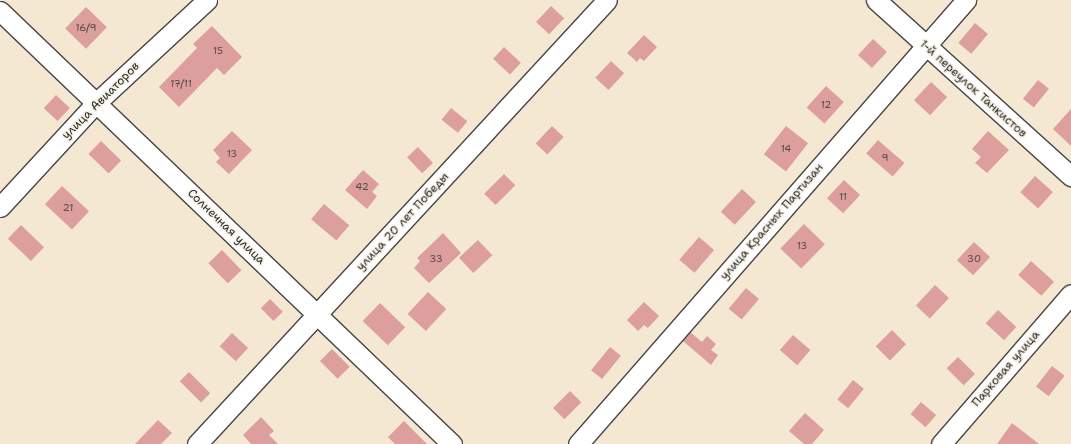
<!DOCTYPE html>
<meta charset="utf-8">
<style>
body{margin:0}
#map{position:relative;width:1071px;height:444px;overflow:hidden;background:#f5e8d3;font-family:"Shantell Sans",sans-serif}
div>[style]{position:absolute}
.building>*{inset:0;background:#dc9f9d;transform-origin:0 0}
.roads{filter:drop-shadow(1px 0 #494744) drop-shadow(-1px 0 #494744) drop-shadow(0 1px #494744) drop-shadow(0 -1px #494744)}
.street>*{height:19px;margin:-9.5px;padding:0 9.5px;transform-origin:9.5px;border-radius:9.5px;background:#fff}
span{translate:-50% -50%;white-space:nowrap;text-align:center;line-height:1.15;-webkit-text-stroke:3.5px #f7f3e8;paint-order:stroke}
.number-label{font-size:10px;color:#574848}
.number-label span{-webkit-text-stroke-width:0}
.street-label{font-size:12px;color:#2b2b2b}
</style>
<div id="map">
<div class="building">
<i style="left:551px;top:6px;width:18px;height:22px;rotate:43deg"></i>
<i style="left:86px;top:7px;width:29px;height:30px;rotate:44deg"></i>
<i style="left:975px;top:23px;width:17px;height:26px;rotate:40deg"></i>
<i style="clip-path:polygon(212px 26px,242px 57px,224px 75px,217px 68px,179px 107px,159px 87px,197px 48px,193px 44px)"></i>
<i style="clip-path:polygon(644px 35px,657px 47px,644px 61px,640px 58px,637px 62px,627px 53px)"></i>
<i style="left:873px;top:39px;width:19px;height:22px;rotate:43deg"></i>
<i style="left:504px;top:47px;width:23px;height:16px;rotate:43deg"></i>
<i style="left:611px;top:61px;width:18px;height:23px;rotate:43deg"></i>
<i style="left:1038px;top:80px;width:14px;height:24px;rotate:39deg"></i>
<i style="left:931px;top:82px;width:22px;height:25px;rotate:43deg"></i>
<i style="left:826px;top:86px;width:24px;height:29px;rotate:42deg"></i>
<i style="left:56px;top:95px;width:19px;height:18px;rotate:43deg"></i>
<i style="left:451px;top:108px;width:21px;height:15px;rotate:39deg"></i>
<i style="clip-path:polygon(1071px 109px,1071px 146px,1053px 129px)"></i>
<i style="left:552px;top:126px;width:16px;height:24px;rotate:43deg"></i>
<i style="left:786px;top:126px;width:28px;height:36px;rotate:38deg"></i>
<i style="clip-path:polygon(232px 131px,252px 150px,229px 174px,216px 162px,220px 158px,213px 150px)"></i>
<i style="clip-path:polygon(988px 131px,1009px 150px,987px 173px,975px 163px,981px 157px,972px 149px)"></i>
<i style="left:878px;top:140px;width:35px;height:18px;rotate:41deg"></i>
<i style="left:101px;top:141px;width:28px;height:18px;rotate:44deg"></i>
<i style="left:418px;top:147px;width:22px;height:15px;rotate:47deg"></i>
<i style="clip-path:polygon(363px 170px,379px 184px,372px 192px,377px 196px,367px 209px,345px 190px)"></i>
<i style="left:504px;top:174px;width:16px;height:28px;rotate:45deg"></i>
<i style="left:1035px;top:176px;width:24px;height:22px;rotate:42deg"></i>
<i style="left:844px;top:180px;width:22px;height:25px;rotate:43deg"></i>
<i style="left:62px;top:186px;width:37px;height:25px;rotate:43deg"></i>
<i style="left:742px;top:189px;width:19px;height:31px;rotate:43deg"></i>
<i style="left:324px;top:204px;width:33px;height:20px;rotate:40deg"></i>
<i style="left:804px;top:224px;width:29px;height:34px;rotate:44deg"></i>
<i style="left:21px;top:225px;width:32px;height:19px;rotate:44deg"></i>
<i style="clip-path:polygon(443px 233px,461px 253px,429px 283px,414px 268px,420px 261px,417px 258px)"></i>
<i style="left:699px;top:237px;width:20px;height:30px;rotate:41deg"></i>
<i style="left:478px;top:240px;width:21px;height:26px;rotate:47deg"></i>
<i style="left:974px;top:242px;width:22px;height:25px;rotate:43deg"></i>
<i style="left:222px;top:250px;width:28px;height:19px;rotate:46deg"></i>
<i style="left:1031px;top:261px;width:31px;height:19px;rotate:42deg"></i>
<i style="left:935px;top:285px;width:19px;height:28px;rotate:43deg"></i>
<i style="left:746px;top:288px;width:17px;height:27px;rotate:40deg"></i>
<i style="left:428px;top:292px;width:25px;height:30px;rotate:43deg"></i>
<i style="left:270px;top:299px;width:18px;height:13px;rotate:45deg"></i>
<i style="clip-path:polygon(644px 302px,659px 316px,648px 328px,644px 325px,638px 331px,627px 320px)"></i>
<i style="left:380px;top:303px;width:35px;height:25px;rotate:44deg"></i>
<i style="left:998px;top:310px;width:25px;height:18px;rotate:43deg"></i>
<i style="left:892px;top:330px;width:20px;height:23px;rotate:45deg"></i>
<i style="clip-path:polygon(690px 332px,702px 342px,707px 336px,716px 344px,711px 350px,718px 355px,711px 365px,683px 341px)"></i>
<i style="left:232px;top:333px;width:22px;height:18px;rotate:43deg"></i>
<i style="left:793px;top:335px;width:23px;height:20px;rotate:41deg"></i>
<i style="left:610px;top:347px;width:14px;height:30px;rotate:39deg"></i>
<i style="left:332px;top:349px;width:25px;height:17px;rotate:45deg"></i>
<i style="left:958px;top:357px;width:24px;height:16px;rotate:45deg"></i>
<i style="left:1052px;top:366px;width:16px;height:26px;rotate:38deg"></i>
<i style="left:189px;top:372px;width:30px;height:13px;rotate:45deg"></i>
<i style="left:853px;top:380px;width:14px;height:25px;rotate:39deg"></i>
<i style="left:570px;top:391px;width:16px;height:24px;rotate:45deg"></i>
<i style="left:921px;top:402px;width:20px;height:16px;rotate:41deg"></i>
<i style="clip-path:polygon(805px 413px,824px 430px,812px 444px,804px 444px,789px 431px)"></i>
<i style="clip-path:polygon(261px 417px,274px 431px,269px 435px,278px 444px,251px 444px,243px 435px)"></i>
<i style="clip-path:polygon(158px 420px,172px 433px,161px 444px,135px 444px)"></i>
<i style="clip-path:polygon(404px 421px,427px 444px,395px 444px,388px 437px)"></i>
<i style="clip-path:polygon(1012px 423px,1039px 444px,997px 444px)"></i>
</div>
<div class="roads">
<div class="street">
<i style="left:876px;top:0;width:263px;rotate:42.1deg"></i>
<i style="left:0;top:11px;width:626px;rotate:43.77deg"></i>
<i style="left:0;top:207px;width:143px;rotate:-47.3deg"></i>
<i style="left:97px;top:102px;width:150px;rotate:-42.8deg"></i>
<i style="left:197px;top:444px;width:604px;rotate:-47.28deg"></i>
<i style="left:578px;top:444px;width:590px;rotate:-48.85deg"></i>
<i style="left:941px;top:444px;width:198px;rotate:-49.1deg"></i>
</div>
</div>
<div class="number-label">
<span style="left:86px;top:28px">16/9</span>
<span style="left:218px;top:51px">15</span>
<span style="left:181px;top:84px">17/11</span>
<span style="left:826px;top:105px">12</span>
<span style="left:786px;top:149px">14</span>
<span style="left:232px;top:154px">13</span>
<span style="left:885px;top:158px">9</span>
<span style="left:362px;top:187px">42</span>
<span style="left:843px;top:197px">11</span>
<span style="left:68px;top:208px">21</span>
<span style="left:802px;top:246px">13</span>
<span style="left:436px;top:259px">33</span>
<span style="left:974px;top:259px">30</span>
</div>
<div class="street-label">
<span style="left:973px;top:89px;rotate:42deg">1-й переулок Танкистов</span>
<span style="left:101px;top:101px;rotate:-45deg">улица Авиаторов</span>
<span style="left:403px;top:222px;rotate:-47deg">улица 20 лет Победы</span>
<span style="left:772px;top:222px;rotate:-49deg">улица Красных Партизан</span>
<span style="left:226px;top:227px;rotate:44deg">Солнечная улица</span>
<span style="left:1006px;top:369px;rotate:-49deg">Парковая улица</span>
</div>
</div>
